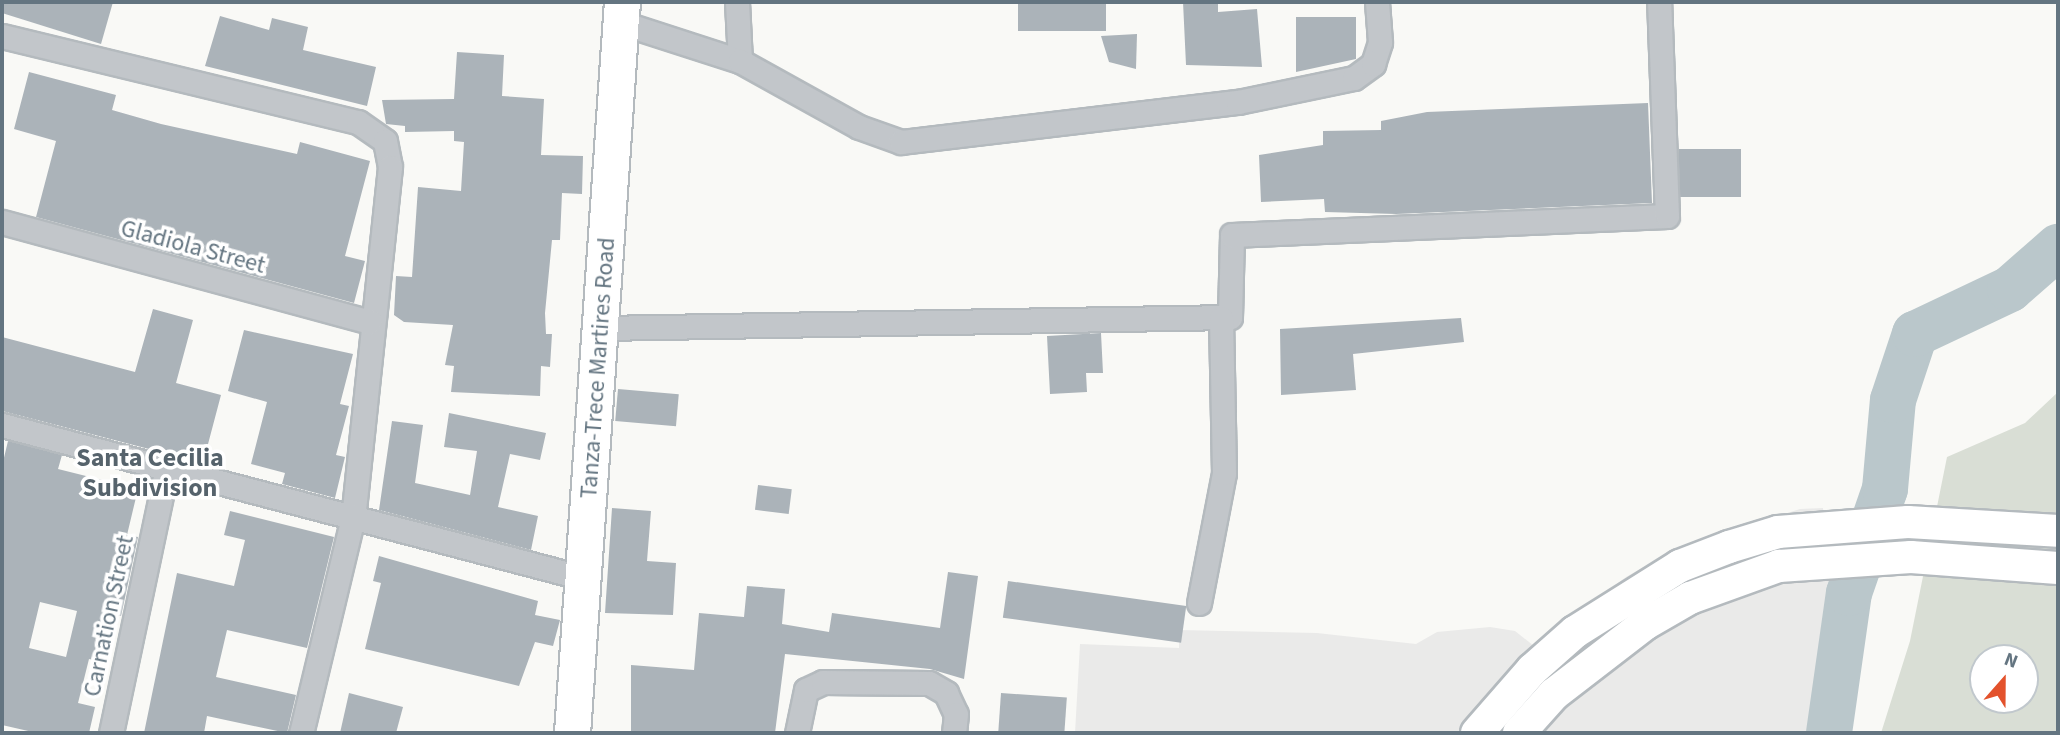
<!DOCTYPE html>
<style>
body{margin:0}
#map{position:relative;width:2060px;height:735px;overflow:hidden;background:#f9f9f6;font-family:"Source Sans 3",sans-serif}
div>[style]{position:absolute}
.built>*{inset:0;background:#eaeae9}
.green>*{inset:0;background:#d9ded5}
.river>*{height:46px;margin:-23px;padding:0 23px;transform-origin:23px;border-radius:23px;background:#bac7cb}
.building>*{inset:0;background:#abb3b9;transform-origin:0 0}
.roads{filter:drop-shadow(2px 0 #b4babe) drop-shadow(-2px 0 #b4babe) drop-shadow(0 2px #b4babe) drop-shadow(0 -2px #b4babe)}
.minor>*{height:23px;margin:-11.5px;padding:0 11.5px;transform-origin:11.5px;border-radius:11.5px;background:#c2c6ca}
.secondary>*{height:32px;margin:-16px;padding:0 16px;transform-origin:16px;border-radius:16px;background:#fff}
.primary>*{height:35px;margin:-17.5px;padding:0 17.5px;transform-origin:17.5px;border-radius:17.5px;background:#fff}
span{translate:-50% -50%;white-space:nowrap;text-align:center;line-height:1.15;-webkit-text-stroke:7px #fff;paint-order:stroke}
.street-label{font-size:24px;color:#647581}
.neighbourhood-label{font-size:26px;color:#56636c;font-weight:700}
.frame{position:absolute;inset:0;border:4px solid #647581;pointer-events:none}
.north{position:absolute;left:1969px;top:644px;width:70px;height:70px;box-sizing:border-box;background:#fff;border:2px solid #c1c8cd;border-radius:50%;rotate:21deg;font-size:19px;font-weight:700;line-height:28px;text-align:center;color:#647581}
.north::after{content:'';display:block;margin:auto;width:24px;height:32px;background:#e3522c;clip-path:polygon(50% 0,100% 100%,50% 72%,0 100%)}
</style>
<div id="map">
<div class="built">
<i style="clip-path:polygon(1823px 508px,1829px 578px,1853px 581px,1827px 733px,1075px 733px,1080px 644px,1179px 648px,1179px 630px,1317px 633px,1416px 644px,1437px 632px,1490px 627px,1515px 631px,1534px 646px,1626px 577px,1676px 549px,1800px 509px)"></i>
</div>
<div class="green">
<i style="clip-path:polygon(evenodd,2058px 392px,2058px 733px,1881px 733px,1910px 641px,1947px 457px,2025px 423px,2058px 392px,1983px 658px,2025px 658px,2025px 700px,1983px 700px,1983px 658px)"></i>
</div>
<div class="river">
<i style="left:1829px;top:733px;width:141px;rotate:-81.9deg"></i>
<i style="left:1849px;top:593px;width:110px;rotate:-70.9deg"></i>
<i style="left:1885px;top:489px;width:89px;rotate:-84.9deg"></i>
<i style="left:1893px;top:400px;width:70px;rotate:-71.6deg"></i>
<i style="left:1915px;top:334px;width:105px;rotate:-25.3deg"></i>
<i style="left:2010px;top:289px;width:64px;rotate:-41.2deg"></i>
</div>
<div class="building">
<i style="clip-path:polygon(2px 2px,113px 2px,101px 44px,2px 13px)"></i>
<i style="left:1018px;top:2px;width:88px;height:29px"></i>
<i style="clip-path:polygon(1183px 2px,1218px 2px,1218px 12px,1257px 9px,1262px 67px,1186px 65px)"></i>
<i style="clip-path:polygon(220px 16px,269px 30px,272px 18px,308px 27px,303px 50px,376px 67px,367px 106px,205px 66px)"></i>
<i style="clip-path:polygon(1296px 17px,1356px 17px,1356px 59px,1296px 72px)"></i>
<i style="clip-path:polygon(1137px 34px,1136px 69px,1109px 62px,1101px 36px)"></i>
<i style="clip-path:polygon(457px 52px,504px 55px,502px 96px,544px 99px,541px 155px,583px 156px,582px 194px,562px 193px,560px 240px,552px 240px,545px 313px,546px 334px,552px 334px,550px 367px,541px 366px,540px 396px,451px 392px,454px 366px,445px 365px,453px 325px,404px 322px,394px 315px,396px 276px,412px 277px,418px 187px,461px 191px,464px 142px,454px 141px,454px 131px,405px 132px,405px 126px,386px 124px,382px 100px,454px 99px)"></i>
<i style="clip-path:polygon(29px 72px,116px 95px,112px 110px,161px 124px,297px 154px,300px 142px,370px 161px,345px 256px,365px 261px,354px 303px,36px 217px,56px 141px,14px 129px)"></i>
<i style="clip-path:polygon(1648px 103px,1652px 203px,1396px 214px,1325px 212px,1324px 199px,1261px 202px,1259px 155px,1323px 145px,1323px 131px,1381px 130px,1381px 121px,1427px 112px)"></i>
<i style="left:1679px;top:149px;width:62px;height:48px"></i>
<i style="clip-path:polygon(153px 309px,193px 320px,176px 383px,221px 395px,203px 463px,2px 411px,2px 337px,135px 372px)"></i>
<i style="clip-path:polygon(1461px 318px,1464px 342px,1353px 354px,1356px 390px,1281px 395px,1280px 329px)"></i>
<i style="clip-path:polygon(244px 330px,353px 354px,340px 404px,349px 406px,336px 455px,345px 457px,335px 498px,282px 484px,285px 473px,251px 464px,267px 402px,228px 391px)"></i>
<i style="clip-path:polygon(1101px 333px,1103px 373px,1086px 373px,1087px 392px,1050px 394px,1047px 336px)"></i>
<i style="left:618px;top:389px;width:61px;height:32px;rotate:5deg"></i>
<i style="clip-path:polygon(449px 413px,546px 433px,540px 460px,510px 454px,498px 507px,538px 516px,531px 550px,379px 510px,392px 421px,423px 425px,415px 483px,470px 495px,477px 451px,444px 447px)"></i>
<i style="clip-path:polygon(evenodd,8px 441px,62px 455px,58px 469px,138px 489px,127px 535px,138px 537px,121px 616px,114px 614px,102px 662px,89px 659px,78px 703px,95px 707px,89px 733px,37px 733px,2px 725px,2px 466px,8px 441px,40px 602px,77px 611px,66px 657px,29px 648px,40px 602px)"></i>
<i style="left:758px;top:485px;width:34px;height:25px;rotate:7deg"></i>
<i style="clip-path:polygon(612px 508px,651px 511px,647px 561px,676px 563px,673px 615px,605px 613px)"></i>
<i style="clip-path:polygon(230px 511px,334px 537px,307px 648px,227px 630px,216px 677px,296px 695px,287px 733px,207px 716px,204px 733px,144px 733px,177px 573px,234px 586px,245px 540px,224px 535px)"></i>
<i style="clip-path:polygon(379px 556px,538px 601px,535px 615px,560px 620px,553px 646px,535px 642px,519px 686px,365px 649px,381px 583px,373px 581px)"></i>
<i style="clip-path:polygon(948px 572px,978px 576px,964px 679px,930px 669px,785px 654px,775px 733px,631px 733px,631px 665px,694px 670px,699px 613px,744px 617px,747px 586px,785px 589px,782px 624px,829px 632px,832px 613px,940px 628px)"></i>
<i style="left:1008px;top:581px;width:180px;height:37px;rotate:8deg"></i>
<i style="clip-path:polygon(349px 693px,403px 707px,396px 733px,340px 733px)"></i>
<i style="left:1001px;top:693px;width:66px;height:40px;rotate:4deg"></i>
</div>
<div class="roads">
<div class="minor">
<i style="left:737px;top:2px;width:59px;rotate:87.1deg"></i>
<i style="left:622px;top:23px;width:124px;rotate:17.9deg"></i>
<i style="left:740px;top:61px;width:136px;rotate:29deg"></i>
<i style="left:859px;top:127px;width:45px;rotate:19.7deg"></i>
<i style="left:901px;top:142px;width:339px;rotate:-6.8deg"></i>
<i style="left:1238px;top:102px;width:118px;rotate:-11.7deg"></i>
<i style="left:1354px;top:78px;width:24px;rotate:-36deg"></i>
<i style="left:1373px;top:64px;width:23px;rotate:-72deg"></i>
<i style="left:1380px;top:42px;width:40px;rotate:-94.3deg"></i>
<i style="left:2px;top:36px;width:366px;rotate:13.6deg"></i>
<i style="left:358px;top:122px;width:33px;rotate:35deg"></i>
<i style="left:385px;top:141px;width:26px;rotate:79deg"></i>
<i style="left:390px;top:167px;width:352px;rotate:96deg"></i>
<i style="left:353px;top:517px;width:222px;rotate:103.5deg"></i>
<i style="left:2px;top:222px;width:381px;rotate:15.2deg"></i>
<i style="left:601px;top:328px;width:629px;rotate:-1deg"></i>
<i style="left:1230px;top:317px;width:82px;rotate:-88.6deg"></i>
<i style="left:1232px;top:235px;width:435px;rotate:-2.5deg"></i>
<i style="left:1667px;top:216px;width:214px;rotate:-92.1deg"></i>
<i style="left:2px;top:425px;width:602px;rotate:14.73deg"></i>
<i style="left:1199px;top:603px;width:132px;rotate:-79.1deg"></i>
<i style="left:1224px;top:473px;width:155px;rotate:-91.1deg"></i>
<i style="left:111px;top:733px;width:271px;rotate:-78.1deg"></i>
<i style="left:797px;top:733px;width:44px;rotate:-78.2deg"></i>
<i style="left:806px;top:690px;width:19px;rotate:-25deg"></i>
<i style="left:823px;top:682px;width:106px;rotate:0.5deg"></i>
<i style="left:929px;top:683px;width:20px;rotate:30deg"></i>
<i style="left:946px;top:693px;width:23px;rotate:65deg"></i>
<i style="left:956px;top:714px;width:19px;rotate:96deg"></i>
</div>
<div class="secondary">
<i style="left:1477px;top:733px;width:84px;rotate:-48.9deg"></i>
<i style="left:1532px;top:670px;width:57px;rotate:-41.5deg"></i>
<i style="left:1575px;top:632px;width:124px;rotate:-32.2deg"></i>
<i style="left:1680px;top:566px;width:53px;rotate:-21.2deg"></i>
<i style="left:1729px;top:547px;width:51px;rotate:-17deg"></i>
<i style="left:1778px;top:532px;width:130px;rotate:-4.4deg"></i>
<i style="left:1908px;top:522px;width:150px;rotate:3.4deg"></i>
<i style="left:1519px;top:733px;width:52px;rotate:-48.1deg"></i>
<i style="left:1554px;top:694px;width:115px;rotate:-37.6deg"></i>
<i style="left:1645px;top:624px;width:52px;rotate:-30deg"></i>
<i style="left:1690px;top:598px;width:95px;rotate:-19.8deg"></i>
<i style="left:1779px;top:566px;width:132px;rotate:-3.9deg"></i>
<i style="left:1911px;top:557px;width:147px;rotate:4.3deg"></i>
</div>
<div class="primary">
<i style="left:572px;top:733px;width:733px;rotate:-86.09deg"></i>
</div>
</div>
<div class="street-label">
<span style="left:193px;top:247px;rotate:15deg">Gladiola Street</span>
<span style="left:598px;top:368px;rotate:-86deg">Tanza-Trece Martires Road</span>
<span style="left:109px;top:616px;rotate:-78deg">Carnation Street</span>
</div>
<div class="neighbourhood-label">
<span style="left:150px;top:473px">Santa Cecilia<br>Subdivision</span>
</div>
<div class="frame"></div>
<div class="north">N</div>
</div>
